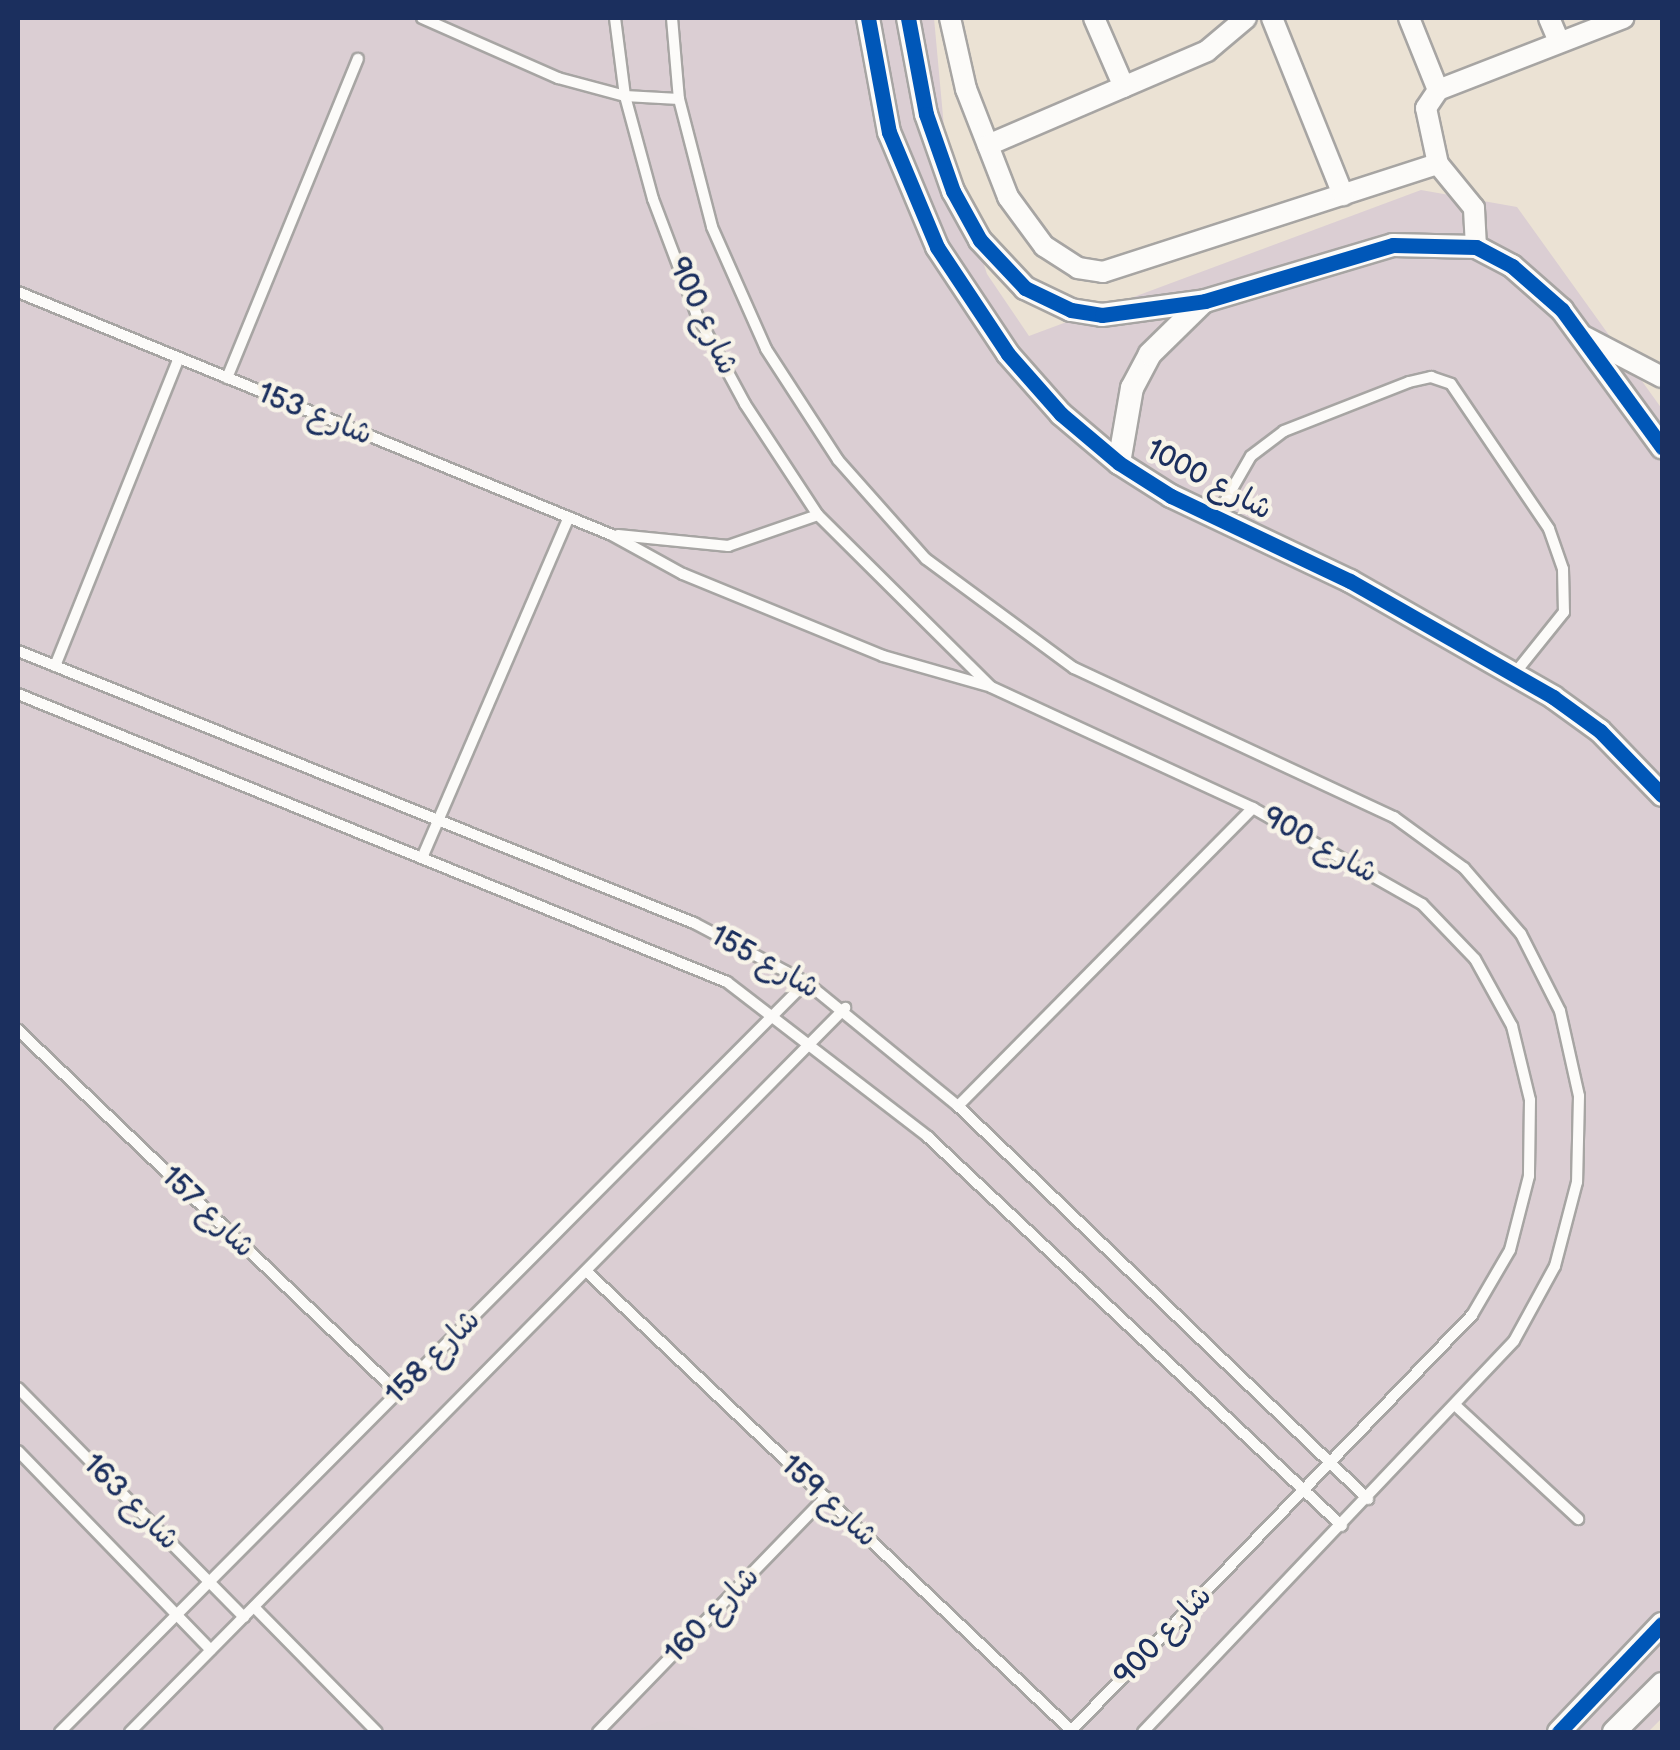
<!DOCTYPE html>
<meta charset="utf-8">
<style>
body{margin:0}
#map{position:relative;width:1680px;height:1750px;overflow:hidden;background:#ebe2d4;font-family:"Balsamiq Sans","Playpen Sans Arabic",sans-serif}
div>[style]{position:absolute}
.industrial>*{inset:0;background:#dbced3}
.building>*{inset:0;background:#daced2}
.roads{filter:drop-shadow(2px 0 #a7a5a3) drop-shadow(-2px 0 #a7a5a3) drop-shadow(0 2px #a7a5a3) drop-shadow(0 -2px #a7a5a3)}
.service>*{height:10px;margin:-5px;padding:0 5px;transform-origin:5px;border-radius:5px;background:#fcfbf9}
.minor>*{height:20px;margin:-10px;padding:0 10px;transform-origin:10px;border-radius:10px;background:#fcfbf9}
.tertiary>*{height:22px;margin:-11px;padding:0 11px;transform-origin:11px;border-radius:11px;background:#fcfbf9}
.cycleway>*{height:15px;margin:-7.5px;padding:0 7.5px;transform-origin:7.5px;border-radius:7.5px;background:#0057b8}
span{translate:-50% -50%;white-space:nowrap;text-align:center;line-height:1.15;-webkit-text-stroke:9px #f7f3e8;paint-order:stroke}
.street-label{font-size:30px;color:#1b2f5e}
.frame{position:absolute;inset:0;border:20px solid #1b2f5e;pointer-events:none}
</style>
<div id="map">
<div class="industrial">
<i style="clip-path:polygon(18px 18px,934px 18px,946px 149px,987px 274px,1029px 336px,1421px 190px,1517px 207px,1662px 409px,1662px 1718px,1648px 1732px,18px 1732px)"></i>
</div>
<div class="building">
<i style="clip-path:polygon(676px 1721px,705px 1732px,633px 1732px,658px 1722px)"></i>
</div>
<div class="roads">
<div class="service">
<i style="left:422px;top:18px;width:149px;rotate:23.8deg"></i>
<i style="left:558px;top:78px;width:69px;rotate:15deg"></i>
<i style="left:625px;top:96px;width:54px;rotate:3.2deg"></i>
<i style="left:615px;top:18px;width:79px;rotate:82.7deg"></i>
<i style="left:625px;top:96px;width:107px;rotate:74.8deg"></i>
<i style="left:653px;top:199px;width:122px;rotate:69.3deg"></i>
<i style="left:696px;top:313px;width:103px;rotate:61.7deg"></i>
<i style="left:745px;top:404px;width:133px;rotate:56.7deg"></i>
<i style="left:818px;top:515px;width:244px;rotate:44.8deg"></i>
<i style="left:991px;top:687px;width:289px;rotate:24.8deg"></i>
<i style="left:1253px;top:808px;width:194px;rotate:29.6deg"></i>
<i style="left:1422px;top:904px;width:76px;rotate:46.1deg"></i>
<i style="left:1475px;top:959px;width:77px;rotate:61.1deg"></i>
<i style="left:1512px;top:1026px;width:76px;rotate:76.3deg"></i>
<i style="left:1530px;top:1100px;width:76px;rotate:90.8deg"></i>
<i style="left:1529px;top:1176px;width:76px;rotate:104.4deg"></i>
<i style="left:1510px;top:1250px;width:75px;rotate:120.3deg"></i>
<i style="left:1472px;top:1315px;width:579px;rotate:133.95deg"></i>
<i style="left:672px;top:18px;width:81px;rotate:85.1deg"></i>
<i style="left:679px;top:99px;width:132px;rotate:75.5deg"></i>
<i style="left:712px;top:227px;width:133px;rotate:66.1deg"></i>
<i style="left:766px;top:349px;width:132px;rotate:57deg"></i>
<i style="left:838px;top:460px;width:132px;rotate:48.4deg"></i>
<i style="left:926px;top:559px;width:184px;rotate:36.4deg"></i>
<i style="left:1074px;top:668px;width:353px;rotate:25deg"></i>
<i style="left:1394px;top:817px;width:87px;rotate:36.1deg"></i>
<i style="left:1464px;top:868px;width:87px;rotate:49.2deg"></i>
<i style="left:1521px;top:934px;width:86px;rotate:63.1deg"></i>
<i style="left:1560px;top:1011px;width:87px;rotate:77.4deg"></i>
<i style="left:1579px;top:1096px;width:86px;rotate:91.3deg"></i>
<i style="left:1577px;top:1182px;width:87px;rotate:104.7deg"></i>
<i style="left:1555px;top:1266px;width:85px;rotate:118.7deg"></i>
<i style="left:1514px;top:1341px;width:539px;rotate:133.5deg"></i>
<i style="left:18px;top:292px;width:642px;rotate:22.25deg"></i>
<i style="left:612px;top:535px;width:81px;rotate:28.8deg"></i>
<i style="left:683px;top:574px;width:216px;rotate:22.3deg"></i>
<i style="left:883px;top:656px;width:109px;rotate:15.9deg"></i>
<i style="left:227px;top:378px;width:345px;rotate:-67.7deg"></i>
<i style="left:1216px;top:517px;width:70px;rotate:-60.2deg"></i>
<i style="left:1251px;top:456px;width:41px;rotate:-37.1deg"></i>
<i style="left:1284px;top:431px;width:134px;rotate:-21.4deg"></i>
<i style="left:1409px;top:382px;width:23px;rotate:-13deg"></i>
<i style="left:1431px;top:377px;width:21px;rotate:19deg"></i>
<i style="left:1451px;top:384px;width:175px;rotate:55.9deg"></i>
<i style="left:1549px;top:529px;width:42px;rotate:70.7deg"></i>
<i style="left:1563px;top:569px;width:43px;rotate:88.7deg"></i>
<i style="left:1564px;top:612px;width:78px;rotate:128.8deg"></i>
<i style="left:618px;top:535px;width:111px;rotate:5.7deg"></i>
<i style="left:728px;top:546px;width:95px;rotate:-19deg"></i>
<i style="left:18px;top:651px;width:729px;rotate:21.92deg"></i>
<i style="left:694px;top:923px;width:127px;rotate:27.8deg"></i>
<i style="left:806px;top:982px;width:196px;rotate:39.2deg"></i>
<i style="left:958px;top:1106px;width:568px;rotate:43.79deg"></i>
<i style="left:55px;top:666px;width:332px;rotate:-68.1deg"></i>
<i style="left:18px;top:694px;width:765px;rotate:22.11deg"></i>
<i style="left:727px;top:982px;width:254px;rotate:37.6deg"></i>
<i style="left:928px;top:1137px;width:568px;rotate:43.22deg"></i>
<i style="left:422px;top:858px;width:371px;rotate:-66.7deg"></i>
<i style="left:18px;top:1030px;width:526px;rotate:43.69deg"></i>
<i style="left:958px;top:1106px;width:419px;rotate:-45.3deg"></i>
<i style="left:586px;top:1271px;width:669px;rotate:43.43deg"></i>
<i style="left:18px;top:1388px;width:322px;rotate:45.4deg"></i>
<i style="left:1455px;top:1405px;width:168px;rotate:42.8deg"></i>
<i style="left:18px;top:1451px;width:277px;rotate:45.9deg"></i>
<i style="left:254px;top:1607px;width:175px;rotate:45.5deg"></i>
<i style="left:60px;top:1732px;width:1058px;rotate:-45.15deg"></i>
<i style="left:130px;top:1732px;width:1018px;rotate:-45.36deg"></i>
<i style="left:598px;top:1732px;width:327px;rotate:-45.9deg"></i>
</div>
<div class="minor">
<i style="left:950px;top:18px;width:73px;rotate:77.3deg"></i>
<i style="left:966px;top:89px;width:116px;rotate:68.7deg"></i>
<i style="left:1008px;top:197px;width:61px;rotate:53.7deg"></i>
<i style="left:1044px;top:246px;width:40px;rotate:32.9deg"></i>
<i style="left:1078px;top:268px;width:25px;rotate:9deg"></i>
<i style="left:1103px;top:272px;width:352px;rotate:-17.9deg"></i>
<i style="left:1094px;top:18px;width:75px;rotate:66.5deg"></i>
<i style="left:1272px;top:18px;width:191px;rotate:68.1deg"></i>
<i style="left:1409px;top:18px;width:78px;rotate:68.1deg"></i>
<i style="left:1549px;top:18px;width:25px;rotate:67deg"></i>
<i style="left:988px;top:145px;width:238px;rotate:-23.2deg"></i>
<i style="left:1207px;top:51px;width:51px;rotate:-40.2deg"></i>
<i style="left:1476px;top:247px;width:39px;rotate:-93deg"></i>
<i style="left:1474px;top:208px;width:57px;rotate:-129.3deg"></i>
<i style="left:1438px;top:164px;width:57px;rotate:-102.1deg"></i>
<i style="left:1426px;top:108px;width:22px;rotate:-56deg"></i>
<i style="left:1438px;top:90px;width:199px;rotate:-21.2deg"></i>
<i style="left:1585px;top:337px;width:87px;rotate:27.5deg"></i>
</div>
<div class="tertiary">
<i style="left:868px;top:18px;width:116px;rotate:79.6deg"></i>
<i style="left:889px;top:132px;width:125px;rotate:67.3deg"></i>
<i style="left:937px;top:247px;width:128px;rotate:56.4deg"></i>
<i style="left:1008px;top:354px;width:80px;rotate:48.5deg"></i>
<i style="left:1061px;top:414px;width:76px;rotate:40.2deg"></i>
<i style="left:1119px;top:463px;width:62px;rotate:32.4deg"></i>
<i style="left:1171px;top:496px;width:198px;rotate:25.4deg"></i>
<i style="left:1350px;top:581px;width:234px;rotate:29.7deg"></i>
<i style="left:1553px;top:697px;width:58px;rotate:35.9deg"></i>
<i style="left:1600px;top:731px;width:89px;rotate:45.9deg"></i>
<i style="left:908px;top:18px;width:98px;rotate:79.4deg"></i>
<i style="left:926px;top:114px;width:82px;rotate:70.7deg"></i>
<i style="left:953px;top:191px;width:56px;rotate:61.1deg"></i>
<i style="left:980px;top:240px;width:66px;rotate:46.8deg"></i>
<i style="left:1025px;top:288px;width:51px;rotate:25.6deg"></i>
<i style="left:1071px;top:310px;width:31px;rotate:9deg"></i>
<i style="left:1102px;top:315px;width:104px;rotate:-7.7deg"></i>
<i style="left:1205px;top:301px;width:196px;rotate:-16.6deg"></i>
<i style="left:1393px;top:245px;width:83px;rotate:1.4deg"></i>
<i style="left:1476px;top:247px;width:41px;rotate:27.8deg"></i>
<i style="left:1512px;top:266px;width:67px;rotate:41.3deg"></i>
<i style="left:1562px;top:310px;width:170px;rotate:53.9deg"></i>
<i style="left:1119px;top:463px;width:76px;rotate:-80.2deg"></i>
<i style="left:1132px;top:388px;width:38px;rotate:-62deg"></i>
<i style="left:1150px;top:354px;width:73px;rotate:-44.4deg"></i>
<i style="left:1559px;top:1732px;width:149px;rotate:-46.4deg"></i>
<i style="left:1614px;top:1732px;width:68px;rotate:-45deg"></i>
</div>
</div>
<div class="cycleway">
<i style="left:868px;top:18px;width:116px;rotate:79.6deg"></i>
<i style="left:889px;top:132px;width:125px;rotate:67.3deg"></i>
<i style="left:937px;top:247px;width:128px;rotate:56.4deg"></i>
<i style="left:1008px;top:354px;width:80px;rotate:48.5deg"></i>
<i style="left:1061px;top:414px;width:76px;rotate:40.2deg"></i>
<i style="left:1119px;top:463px;width:62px;rotate:32.4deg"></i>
<i style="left:1171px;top:496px;width:198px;rotate:25.4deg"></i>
<i style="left:1350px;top:581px;width:234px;rotate:29.7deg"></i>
<i style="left:1553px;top:697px;width:58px;rotate:35.9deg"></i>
<i style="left:1600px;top:731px;width:89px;rotate:45.9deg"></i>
<i style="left:908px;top:18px;width:98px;rotate:79.4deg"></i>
<i style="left:926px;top:114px;width:82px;rotate:70.7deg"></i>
<i style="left:953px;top:191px;width:56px;rotate:61.1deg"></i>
<i style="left:980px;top:240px;width:66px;rotate:46.8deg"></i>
<i style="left:1025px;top:288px;width:51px;rotate:25.6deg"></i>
<i style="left:1071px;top:310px;width:31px;rotate:9deg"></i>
<i style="left:1102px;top:315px;width:104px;rotate:-7.7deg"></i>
<i style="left:1205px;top:301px;width:196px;rotate:-16.6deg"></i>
<i style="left:1393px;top:245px;width:83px;rotate:1.4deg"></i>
<i style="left:1476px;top:247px;width:41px;rotate:27.8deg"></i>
<i style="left:1512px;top:266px;width:67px;rotate:41.3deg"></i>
<i style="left:1562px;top:310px;width:170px;rotate:53.9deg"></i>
<i style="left:1559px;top:1732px;width:149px;rotate:-46.4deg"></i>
</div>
<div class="street-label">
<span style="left:703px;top:316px;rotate:65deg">شارع 900</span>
<span style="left:315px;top:414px;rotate:22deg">شارع 153</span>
<span style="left:1209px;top:480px;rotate:28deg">شارع 1000</span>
<span style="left:1320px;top:845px;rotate:29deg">شارع 900</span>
<span style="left:765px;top:962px;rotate:29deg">شارع 155</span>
<span style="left:208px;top:1212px;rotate:44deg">شارع 157</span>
<span style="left:433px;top:1357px;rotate:-45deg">شارع 158</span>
<span style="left:829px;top:1501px;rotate:43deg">شارع 159</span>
<span style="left:131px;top:1502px;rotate:45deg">شارع 163</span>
<span style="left:712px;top:1615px;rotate:-46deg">شارع 160</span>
<span style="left:1163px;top:1636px;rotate:-46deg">شارع 900</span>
</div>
<div class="frame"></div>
</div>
